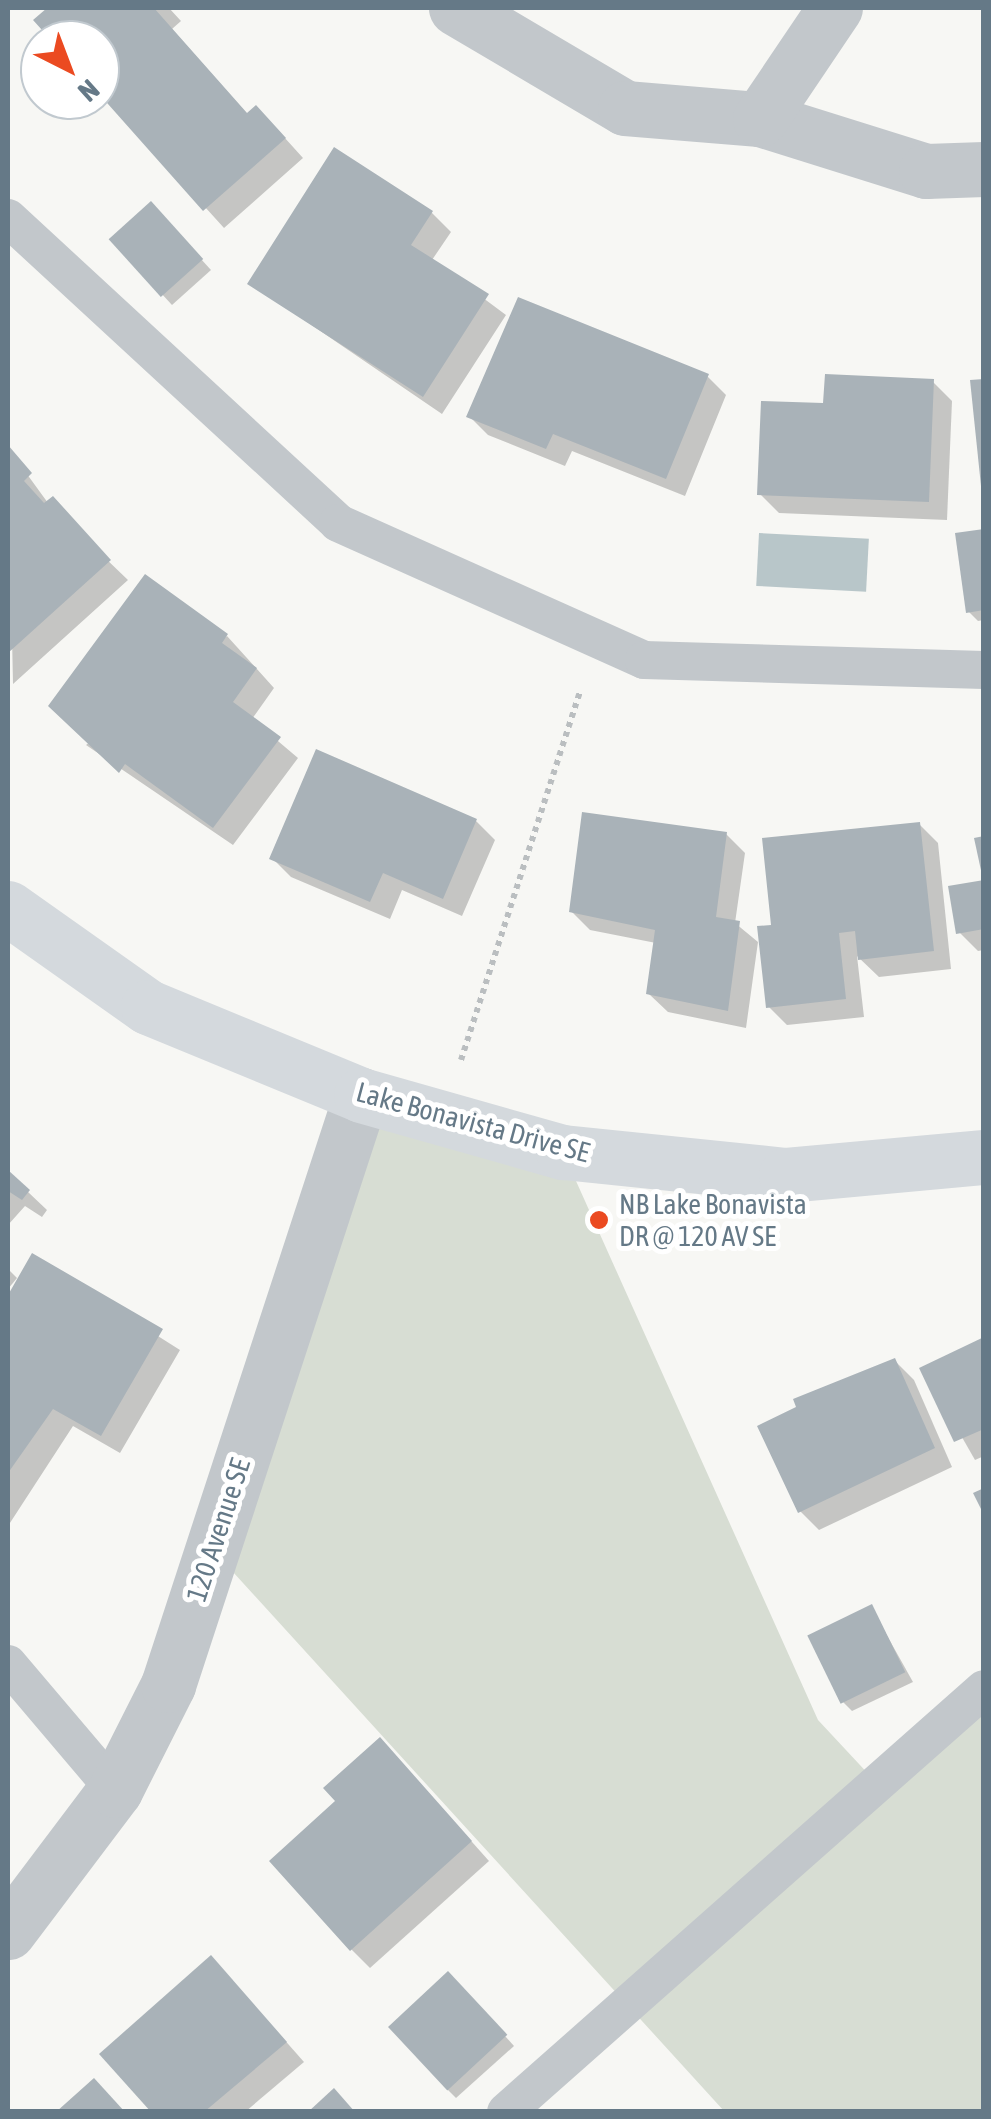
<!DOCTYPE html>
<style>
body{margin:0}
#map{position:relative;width:991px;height:2119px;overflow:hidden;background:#f7f7f4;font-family:"Asap Condensed",sans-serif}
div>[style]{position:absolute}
.green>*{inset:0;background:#d7ddd3}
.water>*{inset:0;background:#b8c6c9;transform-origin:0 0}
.shadow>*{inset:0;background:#0003}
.building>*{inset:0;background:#a9b2b8;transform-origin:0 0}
.path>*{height:6px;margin-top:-3px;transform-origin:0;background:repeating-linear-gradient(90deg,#babec0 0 5px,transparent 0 10px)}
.lane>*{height:38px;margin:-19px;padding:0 19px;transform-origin:19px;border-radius:19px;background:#c2c7cb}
.street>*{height:55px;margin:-27.5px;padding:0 27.5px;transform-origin:27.5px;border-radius:27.5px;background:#c2c7cb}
.secondary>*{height:55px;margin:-27.5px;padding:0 27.5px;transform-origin:27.5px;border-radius:27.5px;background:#d4d9dd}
.dots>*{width:28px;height:28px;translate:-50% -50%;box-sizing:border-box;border:5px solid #fff;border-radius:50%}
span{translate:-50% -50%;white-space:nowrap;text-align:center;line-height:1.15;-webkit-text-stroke:10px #fff;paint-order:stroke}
.street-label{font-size:28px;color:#657987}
.poi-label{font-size:28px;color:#657987}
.left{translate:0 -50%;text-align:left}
.frame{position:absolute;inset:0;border:10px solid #657987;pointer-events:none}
.north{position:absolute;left:20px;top:20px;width:100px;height:100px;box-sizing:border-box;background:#fff;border:2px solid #c1c9cf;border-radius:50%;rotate:138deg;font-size:28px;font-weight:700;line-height:40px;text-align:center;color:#657987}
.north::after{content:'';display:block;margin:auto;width:35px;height:45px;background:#eb4a21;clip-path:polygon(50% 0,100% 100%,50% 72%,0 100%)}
</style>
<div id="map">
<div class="green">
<i style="clip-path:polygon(361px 1095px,563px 1152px,818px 1720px,873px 1779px,983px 1689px,983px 2111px,724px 2111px,212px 1549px)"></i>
</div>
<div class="water">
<i style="left:759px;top:533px;width:110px;height:53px;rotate:3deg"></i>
</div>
<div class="shadow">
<i style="clip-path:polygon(51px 8px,169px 8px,181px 21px,172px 29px,248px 115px,275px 127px,303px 158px,224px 228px,100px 91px,100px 40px,55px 40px,37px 20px)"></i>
<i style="clip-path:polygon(335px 150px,432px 213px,451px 232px,432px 260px,506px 315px,442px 414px,250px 283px)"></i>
<i style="clip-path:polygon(160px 214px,211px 270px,172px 305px,112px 240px)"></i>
<i style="clip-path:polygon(708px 377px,726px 395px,685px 496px,572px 451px,565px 466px,488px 435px,469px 416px)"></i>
<i style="clip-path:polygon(933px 382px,952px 401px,947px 520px,779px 513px,760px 494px,826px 406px)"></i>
<i style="clip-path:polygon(8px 448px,48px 503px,128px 580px,13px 684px)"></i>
<i style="clip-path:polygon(984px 531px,984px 620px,978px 621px,968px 611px)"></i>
<i style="clip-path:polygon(227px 636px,274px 688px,252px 719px,298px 758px,233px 845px,86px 745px)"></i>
<i style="clip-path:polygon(476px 821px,495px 840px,462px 916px,402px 890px,390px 919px,291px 877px,272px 858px)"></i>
<i style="clip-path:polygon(919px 824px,938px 843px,951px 969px,879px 977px,857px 956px,864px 1017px,787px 1025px,769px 1007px,773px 927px)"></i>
<i style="clip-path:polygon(726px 834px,745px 853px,735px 923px,758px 942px,746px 1028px,668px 1012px,649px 994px,656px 943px,590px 930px,571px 911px)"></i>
<i style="clip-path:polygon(984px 882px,984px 950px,978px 951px,959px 932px)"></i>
<i style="clip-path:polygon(8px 1173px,47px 1210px,42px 1217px,25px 1206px,8px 1225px)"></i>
<i style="clip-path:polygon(33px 1257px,180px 1350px,120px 1453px,73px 1426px,8px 1526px,8px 1302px)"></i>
<i style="clip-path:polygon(8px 1269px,17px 1278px,8px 1289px)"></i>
<i style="clip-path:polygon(984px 1339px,984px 1456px,975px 1460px,923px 1369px)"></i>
<i style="clip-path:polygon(895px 1361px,914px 1380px,952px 1467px,819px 1530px,800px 1511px)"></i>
<i style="clip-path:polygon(871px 1607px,913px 1682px,852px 1711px,843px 1702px)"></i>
<i style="clip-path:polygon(398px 1759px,489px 1861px,370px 1968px,351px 1949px)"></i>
<i style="clip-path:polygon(229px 1977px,304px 2062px,245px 2112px,154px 2112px)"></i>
<i style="clip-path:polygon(458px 1984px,514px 2046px,456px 2098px,447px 2089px)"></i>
</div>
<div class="building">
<i style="clip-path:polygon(47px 8px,154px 8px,247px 113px,256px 105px,286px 138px,203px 211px,100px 95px,100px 40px,51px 40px,33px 20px)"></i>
<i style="clip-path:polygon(334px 147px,433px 211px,411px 245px,489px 294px,423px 397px,247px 284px)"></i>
<i style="left:151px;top:201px;width:78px;height:57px;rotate:48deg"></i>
<i style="clip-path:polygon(518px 297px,709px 374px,666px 479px,553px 434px,546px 449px,466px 417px)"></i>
<i style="clip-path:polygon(825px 374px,934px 379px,929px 502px,757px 495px,761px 401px,823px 403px)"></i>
<i style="clip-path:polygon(984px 379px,984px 485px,981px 486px,970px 380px)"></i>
<i style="clip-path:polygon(8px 445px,32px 473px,24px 481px,44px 503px,53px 496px,111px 560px,8px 653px)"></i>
<i style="clip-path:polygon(984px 529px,984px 610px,966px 613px,955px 533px)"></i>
<i style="clip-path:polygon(145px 574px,228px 634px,222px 643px,257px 668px,233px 702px,281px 737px,213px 828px,125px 764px,119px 773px,48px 706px)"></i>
<i style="clip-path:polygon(316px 749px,477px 819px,443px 899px,383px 873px,370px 902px,269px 859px)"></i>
<i style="clip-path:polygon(582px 812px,727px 832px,716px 917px,740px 921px,728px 1011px,646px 994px,655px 930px,569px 912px)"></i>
<i style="clip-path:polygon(920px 822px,934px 951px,858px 960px,855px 931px,839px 933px,846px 999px,766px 1008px,757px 926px,771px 925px,762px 838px)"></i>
<i style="clip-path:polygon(984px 836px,984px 875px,982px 875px,974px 838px)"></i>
<i style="clip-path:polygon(984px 880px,984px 929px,956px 934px,948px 886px)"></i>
<i style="clip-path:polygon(8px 1170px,30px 1190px,22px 1200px,8px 1191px)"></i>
<i style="clip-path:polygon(32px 1253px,163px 1329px,101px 1436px,53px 1409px,8px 1473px,8px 1295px)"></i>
<i style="clip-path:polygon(984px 1337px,984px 1429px,954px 1442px,919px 1368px)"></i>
<i style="clip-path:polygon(895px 1358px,935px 1448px,798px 1513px,757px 1426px,796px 1407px,793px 1399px)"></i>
<i style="clip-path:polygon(984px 1488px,984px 1515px,973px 1493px)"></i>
<i style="left:872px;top:1604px;width:76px;height:72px;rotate:64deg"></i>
<i style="clip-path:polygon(380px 1737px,472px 1841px,350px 1951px,269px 1861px,335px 1801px,323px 1788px)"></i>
<i style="clip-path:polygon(211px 1955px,287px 2042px,204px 2112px,151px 2112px,99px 2054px)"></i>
<i style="left:448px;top:1971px;width:87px;height:82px;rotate:47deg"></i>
<i style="clip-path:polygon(94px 2078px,125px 2112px,56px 2112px)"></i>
<i style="clip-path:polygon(334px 2088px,355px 2112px,308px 2112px)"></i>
</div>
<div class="path">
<i style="left:461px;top:1060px;width:388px;rotate:-72.1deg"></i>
</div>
<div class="lane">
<i style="left:8px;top:218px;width:449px;rotate:42.7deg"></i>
<i style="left:338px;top:523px;width:335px;rotate:24.1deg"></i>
<i style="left:644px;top:660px;width:340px;rotate:1.7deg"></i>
<i style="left:8px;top:1664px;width:165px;rotate:49.7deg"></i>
<i style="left:506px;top:2112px;width:638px;rotate:-41.51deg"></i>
</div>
<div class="street">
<i style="left:456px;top:8px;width:196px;rotate:30.6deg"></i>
<i style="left:625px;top:108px;width:135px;rotate:4.7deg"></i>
<i style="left:760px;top:119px;width:174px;rotate:17.4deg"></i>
<i style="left:926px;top:171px;width:58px;rotate:-2deg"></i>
<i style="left:760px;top:119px;width:134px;rotate:-56deg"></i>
<i style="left:8px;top:1932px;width:178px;rotate:-53deg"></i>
<i style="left:115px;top:1790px;width:118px;rotate:-63.2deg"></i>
<i style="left:168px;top:1685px;width:621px;rotate:-71.89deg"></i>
</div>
<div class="secondary">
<i style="left:8px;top:908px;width:171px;rotate:35.3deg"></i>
<i style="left:148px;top:1007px;width:230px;rotate:22.4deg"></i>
<i style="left:361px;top:1095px;width:210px;rotate:15.8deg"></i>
<i style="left:563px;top:1152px;width:224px;rotate:5.9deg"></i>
<i style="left:786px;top:1175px;width:199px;rotate:-5.2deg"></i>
</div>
<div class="dots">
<i style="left:599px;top:1220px;background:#eb4a21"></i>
</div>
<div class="street-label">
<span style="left:473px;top:1122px;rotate:15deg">Lake Bonavista Drive SE</span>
<span style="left:218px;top:1530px;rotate:-72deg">120 Avenue SE</span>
</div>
<div class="poi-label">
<span class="left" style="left:619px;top:1220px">NB Lake Bonavista<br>DR @ 120 AV SE</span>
</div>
<div class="frame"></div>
<div class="north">N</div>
</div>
